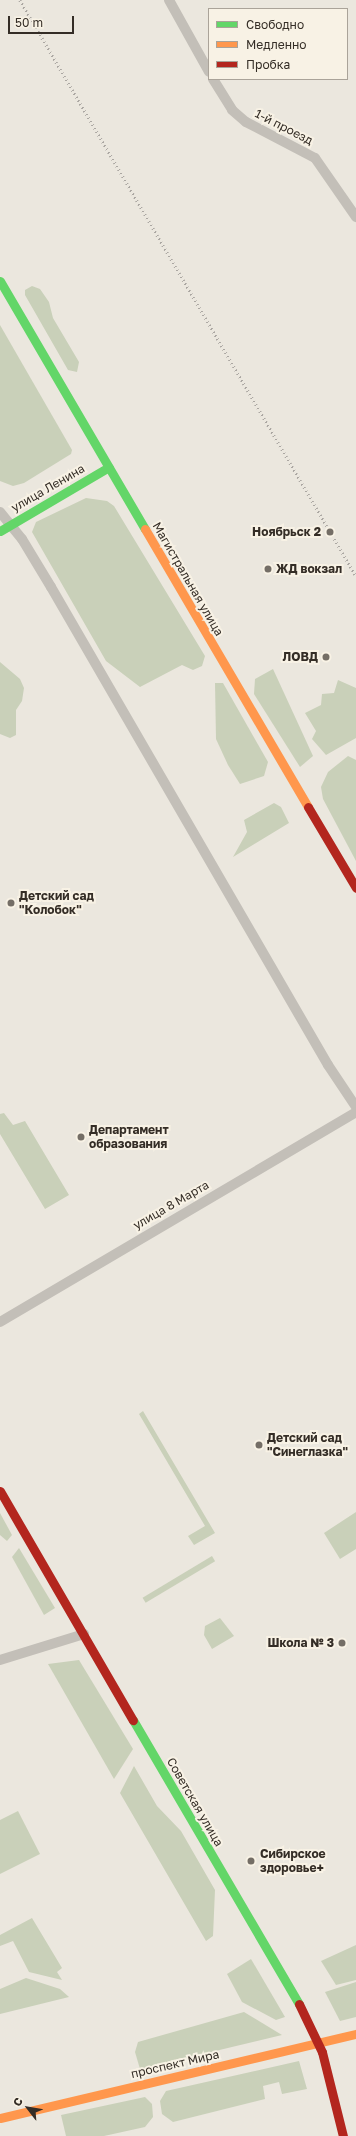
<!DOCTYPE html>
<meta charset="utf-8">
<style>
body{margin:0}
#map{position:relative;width:356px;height:2136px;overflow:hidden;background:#ebe7de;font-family:"Golos Text",sans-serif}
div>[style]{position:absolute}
.green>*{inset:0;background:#c9d0b9;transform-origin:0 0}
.street>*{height:10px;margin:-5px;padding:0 5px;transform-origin:5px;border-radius:5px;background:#c3bfb8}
.fast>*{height:9px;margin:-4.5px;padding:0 4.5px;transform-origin:4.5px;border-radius:4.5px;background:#63d668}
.slow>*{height:9px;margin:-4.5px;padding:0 4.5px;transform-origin:4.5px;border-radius:4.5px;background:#ff974d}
.jam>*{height:9px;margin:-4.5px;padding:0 4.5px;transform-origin:4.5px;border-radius:4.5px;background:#b3261e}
.rail>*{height:2.5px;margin-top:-1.25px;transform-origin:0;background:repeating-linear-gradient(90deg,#aba7a2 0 1px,transparent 0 4px)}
.dots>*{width:11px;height:11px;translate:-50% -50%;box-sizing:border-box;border:2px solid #f8f2e5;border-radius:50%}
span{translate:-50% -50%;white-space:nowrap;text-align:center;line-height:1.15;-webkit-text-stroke:4px #f8f2e5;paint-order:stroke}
.street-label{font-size:12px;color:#342d26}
.poi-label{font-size:12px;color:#342d26;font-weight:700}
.right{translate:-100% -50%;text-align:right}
.left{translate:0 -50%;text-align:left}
.legend{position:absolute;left:208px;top:8px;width:140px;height:72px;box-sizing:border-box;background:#f8f2e5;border:1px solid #aaa399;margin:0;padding:5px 7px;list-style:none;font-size:12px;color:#342d26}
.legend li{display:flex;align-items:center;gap:8px;height:20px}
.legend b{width:20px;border:1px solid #aaa399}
.north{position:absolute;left:8px;top:2088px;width:40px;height:40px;-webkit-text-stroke:3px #f8f2e5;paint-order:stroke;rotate:301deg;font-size:11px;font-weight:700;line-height:16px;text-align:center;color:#342d26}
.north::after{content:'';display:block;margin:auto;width:14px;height:18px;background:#342d26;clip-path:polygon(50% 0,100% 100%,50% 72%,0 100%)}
.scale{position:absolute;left:8px;top:16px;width:66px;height:18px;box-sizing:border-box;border:2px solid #342d26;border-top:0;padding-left:5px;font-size:12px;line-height:14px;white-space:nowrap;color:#342d26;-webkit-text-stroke:3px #f8f2e5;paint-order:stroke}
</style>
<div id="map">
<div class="green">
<i style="clip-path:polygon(32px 286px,40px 289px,49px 302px,53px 318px,79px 362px,77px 372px,68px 370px,25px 295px,25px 290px)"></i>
<i style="clip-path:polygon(0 325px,72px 450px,71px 454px,24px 483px,13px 486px,0 481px)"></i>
<i style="clip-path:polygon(86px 498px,107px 501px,114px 506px,205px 656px,202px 666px,193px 670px,182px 665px,140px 687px,106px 661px,32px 532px,36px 522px)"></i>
<i style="clip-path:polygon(0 662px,20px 679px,24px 688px,22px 701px,16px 710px,16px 735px,10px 738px,0 734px)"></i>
<i style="clip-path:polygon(273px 669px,313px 756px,300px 767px,254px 694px,255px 679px)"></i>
<i style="clip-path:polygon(338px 680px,356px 688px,356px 738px,326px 755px,312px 739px,316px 731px,305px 713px,321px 705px,322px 694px,334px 693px)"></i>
<i style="clip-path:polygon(215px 683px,223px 683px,268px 762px,264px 776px,240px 784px,228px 765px,216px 739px)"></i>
<i style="clip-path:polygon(348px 756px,356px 760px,356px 861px,323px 799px,321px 787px,328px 772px)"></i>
<i style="clip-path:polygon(274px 803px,281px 807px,289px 823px,233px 857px,247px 832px,244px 820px)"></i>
<i style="clip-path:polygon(4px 1113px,13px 1125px,25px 1121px,69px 1195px,45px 1209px,0 1134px,0 1114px)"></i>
<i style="clip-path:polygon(143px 1411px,215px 1533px,194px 1545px,188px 1536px,205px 1526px,139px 1414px)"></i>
<i style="clip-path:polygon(356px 1512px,356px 1549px,340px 1559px,324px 1533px)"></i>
<i style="clip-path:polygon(0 1513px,12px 1535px,7px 1541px,0 1535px)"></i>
<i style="clip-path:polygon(19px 1548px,55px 1608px,44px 1615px,12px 1557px)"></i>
<i style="left:212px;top:1556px;width:6px;height:81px;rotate:59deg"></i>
<i style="clip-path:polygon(220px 1618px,234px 1636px,212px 1649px,204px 1635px,205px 1626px)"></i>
<i style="clip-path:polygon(79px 1660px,133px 1749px,114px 1779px,48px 1664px)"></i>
<i style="clip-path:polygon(134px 1766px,157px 1806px,181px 1831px,215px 1890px,213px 1936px,206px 1941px,120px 1793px)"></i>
<i style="clip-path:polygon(18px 1811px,40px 1854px,0 1874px,0 1820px)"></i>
<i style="clip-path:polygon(32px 1918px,62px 1968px,57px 1972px,62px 1980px,29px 1972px,13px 1941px,0 1946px,0 1935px)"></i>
<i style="clip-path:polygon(356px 1945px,356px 1980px,336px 1985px,321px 1961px)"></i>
<i style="clip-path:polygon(251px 1959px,285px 2017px,276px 2020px,242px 2002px,227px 1974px)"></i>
<i style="clip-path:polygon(26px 1978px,60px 1989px,69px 1997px,0 2014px,0 1989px)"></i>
<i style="clip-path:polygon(356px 1982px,356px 2017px,340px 2021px,325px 1992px)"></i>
<i style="clip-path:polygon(244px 2012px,282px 2035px,140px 2069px,135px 2052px,138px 2042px)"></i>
<i style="clip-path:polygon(299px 2061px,307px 2089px,282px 2094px,279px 2082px,263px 2086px,265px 2099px,173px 2122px,162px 2114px,160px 2101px,166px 2091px)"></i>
<i style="clip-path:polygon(145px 2097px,152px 2104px,153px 2117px,145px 2127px,104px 2136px,66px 2136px,61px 2115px)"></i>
</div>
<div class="street">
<i style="left:169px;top:0;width:82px;rotate:60.9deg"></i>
<i style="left:213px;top:79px;width:36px;rotate:58deg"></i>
<i style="left:232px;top:110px;width:18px;rotate:41deg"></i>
<i style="left:246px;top:122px;width:78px;rotate:27.6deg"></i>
<i style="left:315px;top:158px;width:72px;rotate:55.2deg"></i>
<i style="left:0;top:512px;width:35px;rotate:51deg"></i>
<i style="left:22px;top:539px;width:56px;rotate:58.9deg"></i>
<i style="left:51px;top:587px;width:552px;rotate:59.91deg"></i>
<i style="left:328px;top:1065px;width:50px;rotate:56.3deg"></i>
<i style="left:0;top:1322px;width:413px;rotate:-30.5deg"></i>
<i style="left:0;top:1660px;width:88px;rotate:-17.2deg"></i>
</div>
<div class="fast">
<i style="left:0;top:281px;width:287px;rotate:59.7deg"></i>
<i style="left:0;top:531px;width:126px;rotate:-30.4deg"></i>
<i style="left:133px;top:1720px;width:329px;rotate:59.7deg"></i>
</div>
<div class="slow">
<i style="left:145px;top:529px;width:322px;rotate:59.6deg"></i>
<i style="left:0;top:2118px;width:366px;rotate:-13.3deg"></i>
</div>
<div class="jam">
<i style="left:308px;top:807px;width:94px;rotate:59.3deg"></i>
<i style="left:0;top:1491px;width:265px;rotate:59.9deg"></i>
<i style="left:299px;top:2004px;width:53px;rotate:64.4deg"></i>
<i style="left:322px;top:2052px;width:87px;rotate:76deg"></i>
</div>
<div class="rail">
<i style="left:20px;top:0;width:667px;rotate:59.74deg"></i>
</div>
<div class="dots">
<i style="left:330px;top:532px;background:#746e66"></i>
<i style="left:268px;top:569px;background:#746e66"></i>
<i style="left:326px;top:657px;background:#746e66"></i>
<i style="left:11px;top:903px;background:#746e66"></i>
<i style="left:81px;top:1137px;background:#746e66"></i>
<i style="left:259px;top:1445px;background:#746e66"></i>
<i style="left:342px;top:1643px;background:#746e66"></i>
<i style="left:251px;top:1861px;background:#746e66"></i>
</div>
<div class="street-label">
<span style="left:284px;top:127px;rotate:27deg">1-й проезд</span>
<span style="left:48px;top:488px;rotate:-30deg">улица Ленина</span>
<span style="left:188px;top:579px;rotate:60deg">Магистральная улица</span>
<span style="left:171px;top:1205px;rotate:-30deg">улица 8 Марта</span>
<span style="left:195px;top:1802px;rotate:60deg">Советская улица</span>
<span style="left:175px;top:2064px;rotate:-13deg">проспект Мира</span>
</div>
<div class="poi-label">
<span class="right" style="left:321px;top:532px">Ноябрьск 2</span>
<span class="left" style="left:276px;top:569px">ЖД вокзал</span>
<span class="right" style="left:318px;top:657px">ЛОВД</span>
<span class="left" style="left:19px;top:903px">Детский сад<br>"Колобок"</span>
<span class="left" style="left:89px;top:1137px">Департамент<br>образования</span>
<span class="left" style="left:267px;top:1445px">Детский сад<br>"Синеглазка"</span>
<span class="right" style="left:334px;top:1643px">Школа № 3</span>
<span class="left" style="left:260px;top:1861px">Сибирское<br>здоровье+</span>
</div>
<ul class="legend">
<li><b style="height:5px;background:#63d668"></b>Свободно</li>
<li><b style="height:5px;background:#ff974d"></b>Медленно</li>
<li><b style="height:5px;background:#b3261e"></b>Пробка</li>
</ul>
<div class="north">С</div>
<div class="scale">50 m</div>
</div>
